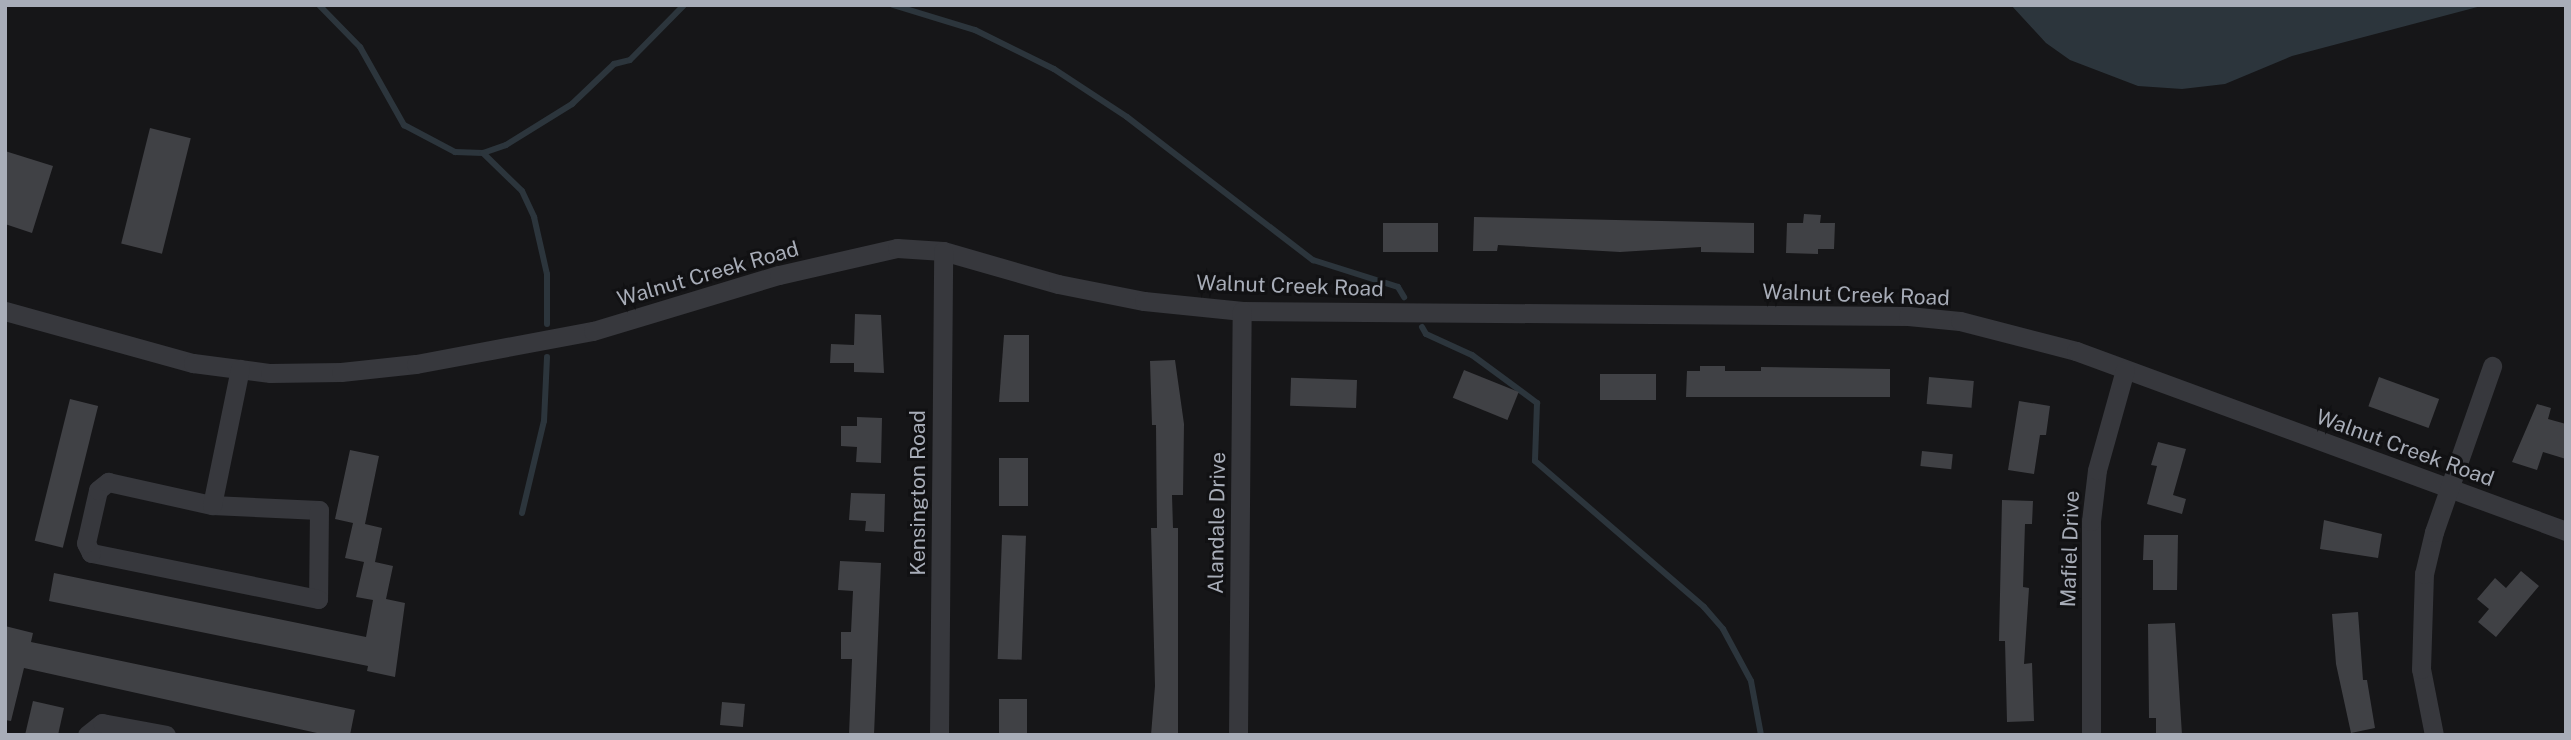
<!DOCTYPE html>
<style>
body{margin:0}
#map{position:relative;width:2571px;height:740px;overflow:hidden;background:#161618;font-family:"Public Sans",sans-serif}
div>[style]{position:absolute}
.water>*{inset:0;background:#2c353c}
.stream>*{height:6px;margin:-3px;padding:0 3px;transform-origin:3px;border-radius:3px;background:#2c353c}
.building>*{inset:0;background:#404145;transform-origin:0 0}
.minor>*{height:19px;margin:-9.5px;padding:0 9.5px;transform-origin:9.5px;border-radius:9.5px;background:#37383d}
span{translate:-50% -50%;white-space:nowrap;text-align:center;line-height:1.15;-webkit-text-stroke:6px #111113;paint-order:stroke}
.street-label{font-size:21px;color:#a8adb8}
.frame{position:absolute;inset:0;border:7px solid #a8adb8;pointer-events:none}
</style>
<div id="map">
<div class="water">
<i style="clip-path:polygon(2011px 5px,2485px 5px,2292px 56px,2225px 84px,2182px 89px,2138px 86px,2070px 60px,2046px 43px)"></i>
</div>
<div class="stream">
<i style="left:319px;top:5px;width:59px;rotate:45.7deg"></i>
<i style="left:360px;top:47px;width:90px;rotate:60.6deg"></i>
<i style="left:404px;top:125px;width:58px;rotate:27.9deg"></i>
<i style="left:455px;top:152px;width:28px;rotate:2deg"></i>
<i style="left:483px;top:153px;width:24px;rotate:-19deg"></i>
<i style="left:506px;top:145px;width:78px;rotate:-31.8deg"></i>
<i style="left:572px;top:104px;width:58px;rotate:-43.6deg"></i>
<i style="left:614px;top:64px;width:16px;rotate:-14deg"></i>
<i style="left:630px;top:60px;width:77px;rotate:-45.5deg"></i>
<i style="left:893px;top:5px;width:86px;rotate:17deg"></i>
<i style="left:975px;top:30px;width:88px;rotate:26.3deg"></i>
<i style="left:1054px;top:69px;width:87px;rotate:33.3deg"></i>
<i style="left:1127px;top:117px;width:235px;rotate:37.6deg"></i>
<i style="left:1313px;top:260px;width:89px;rotate:17.6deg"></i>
<i style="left:1398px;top:287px;width:12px;rotate:59deg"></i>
<i style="left:483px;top:153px;width:54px;rotate:44.3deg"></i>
<i style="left:522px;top:191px;width:29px;rotate:65deg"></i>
<i style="left:534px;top:217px;width:58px;rotate:77.2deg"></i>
<i style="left:547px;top:274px;width:50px;rotate:90deg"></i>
<i style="left:1422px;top:327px;width:8px;rotate:60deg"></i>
<i style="left:1426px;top:334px;width:51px;rotate:24.5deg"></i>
<i style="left:1472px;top:355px;width:81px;rotate:36.4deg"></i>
<i style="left:1537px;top:403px;width:58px;rotate:92deg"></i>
<i style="left:1535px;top:461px;width:223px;rotate:40.8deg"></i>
<i style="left:1704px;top:607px;width:29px;rotate:49deg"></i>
<i style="left:1723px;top:629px;width:59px;rotate:61.7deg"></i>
<i style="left:1751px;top:681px;width:55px;rotate:79.5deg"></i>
<i style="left:522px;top:513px;width:95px;rotate:-76.6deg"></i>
<i style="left:544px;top:421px;width:64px;rotate:-87.3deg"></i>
</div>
<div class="building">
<i style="left:150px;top:128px;width:42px;height:119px;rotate:14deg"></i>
<i style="clip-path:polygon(5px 151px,53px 166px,32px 233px,5px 224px)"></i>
<i style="clip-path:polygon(1804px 214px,1821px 215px,1820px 223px,1835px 223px,1834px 249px,1818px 249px,1818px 254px,1786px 253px,1787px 223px,1803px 223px)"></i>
<i style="clip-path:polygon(1474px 217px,1754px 223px,1754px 253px,1701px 252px,1701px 247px,1620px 252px,1498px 245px,1497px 251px,1473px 251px)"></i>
<i style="left:1383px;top:223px;width:55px;height:29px"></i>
<i style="clip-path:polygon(855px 314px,881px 315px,884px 373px,854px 372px,854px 363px,830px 363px,831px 344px,854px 345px)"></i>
<i style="clip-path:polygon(1004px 335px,1029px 335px,1029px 402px,999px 402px)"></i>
<i style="clip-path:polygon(1175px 360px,1184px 424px,1183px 495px,1172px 495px,1173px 528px,1178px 528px,1178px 735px,1151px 735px,1155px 686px,1151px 528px,1157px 528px,1156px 425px,1152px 425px,1150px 361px)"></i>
<i style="clip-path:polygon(1700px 366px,1725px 366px,1725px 371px,1761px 371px,1761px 367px,1890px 369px,1890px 397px,1686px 397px,1687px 371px,1700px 371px)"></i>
<i style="left:1464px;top:370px;width:59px;height:30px;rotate:22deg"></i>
<i style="left:1600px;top:374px;width:56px;height:26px"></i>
<i style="left:1929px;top:377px;width:45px;height:27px;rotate:5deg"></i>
<i style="left:2379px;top:377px;width:64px;height:31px;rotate:20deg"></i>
<i style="left:1357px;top:380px;width:28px;height:66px;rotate:92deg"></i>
<i style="left:70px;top:399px;width:29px;height:146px;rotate:14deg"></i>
<i style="clip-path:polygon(2019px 401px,2050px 406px,2046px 435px,2040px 435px,2034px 474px,2008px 470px)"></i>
<i style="clip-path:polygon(2537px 404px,2551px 408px,2548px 419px,2566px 424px,2566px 459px,2543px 452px,2537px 470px,2512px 462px)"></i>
<i style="clip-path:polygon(857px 417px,882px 418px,881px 463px,856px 462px,857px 447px,841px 446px,841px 426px,857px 426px)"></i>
<i style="clip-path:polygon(2158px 442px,2186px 449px,2173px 495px,2186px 499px,2182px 514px,2147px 504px,2157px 466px,2151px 465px)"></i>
<i style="clip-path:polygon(350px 450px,379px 456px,365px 524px,382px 528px,375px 562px,393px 566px,386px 599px,405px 603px,395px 677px,367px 671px,368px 666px,49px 601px,54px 573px,366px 637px,373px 600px,356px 597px,364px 562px,345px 558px,353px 523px,335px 519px)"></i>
<i style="left:1922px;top:451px;width:31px;height:15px;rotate:6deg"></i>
<i style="left:999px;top:458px;width:29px;height:48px"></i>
<i style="clip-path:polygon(851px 493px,885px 494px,884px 532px,865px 531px,866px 521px,849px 520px)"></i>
<i style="clip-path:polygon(2002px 500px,2033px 501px,2032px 524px,2025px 524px,2023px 587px,2029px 588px,2024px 664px,2032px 663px,2034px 721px,2007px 722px,2005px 641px,1999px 641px)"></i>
<i style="clip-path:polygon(2324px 520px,2382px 534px,2378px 558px,2320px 549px)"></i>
<i style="left:1002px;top:535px;width:24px;height:124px;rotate:2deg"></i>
<i style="clip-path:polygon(2144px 535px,2178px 535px,2177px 590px,2153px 590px,2153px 560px,2143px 560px)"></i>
<i style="clip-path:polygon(840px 561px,881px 563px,874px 735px,849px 735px,852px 659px,841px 659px,841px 632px,851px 632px,853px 591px,838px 590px)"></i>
<i style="clip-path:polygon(2521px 571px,2539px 586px,2496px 637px,2478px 622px,2489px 609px,2477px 599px,2495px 578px,2506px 588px)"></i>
<i style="clip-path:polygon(2358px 612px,2363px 680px,2367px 680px,2375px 728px,2351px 733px,2336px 664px,2332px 614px)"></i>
<i style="clip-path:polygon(2175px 623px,2182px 735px,2156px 735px,2156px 718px,2149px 718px,2148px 624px)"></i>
<i style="clip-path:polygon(5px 626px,33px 633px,31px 642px,355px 710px,350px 735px,326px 735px,24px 668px,11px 721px,5px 720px)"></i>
<i style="left:999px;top:699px;width:28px;height:36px"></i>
<i style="clip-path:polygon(33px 701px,64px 708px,58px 735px,25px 735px)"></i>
<i style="left:722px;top:702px;width:23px;height:23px;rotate:5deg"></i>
</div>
<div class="minor">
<i style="left:5px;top:311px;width:195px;rotate:15.5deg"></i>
<i style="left:193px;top:363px;width:78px;rotate:7.4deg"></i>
<i style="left:270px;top:373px;width:71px;rotate:-0.8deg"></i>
<i style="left:341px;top:372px;width:75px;rotate:-6.1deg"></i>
<i style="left:416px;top:364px;width:180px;rotate:-10.6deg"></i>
<i style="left:593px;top:331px;width:194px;rotate:-16.8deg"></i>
<i style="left:779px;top:275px;width:121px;rotate:-12.9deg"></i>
<i style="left:897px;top:248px;width:46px;rotate:3.7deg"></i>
<i style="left:943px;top:251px;width:120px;rotate:16deg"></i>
<i style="left:1058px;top:284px;width:88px;rotate:11.2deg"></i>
<i style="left:1144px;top:301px;width:99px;rotate:5.8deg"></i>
<i style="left:1242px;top:311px;width:666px;rotate:0.43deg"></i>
<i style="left:1908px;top:316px;width:52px;rotate:5.5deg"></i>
<i style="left:1960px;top:321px;width:120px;rotate:14.5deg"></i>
<i style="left:2076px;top:351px;width:522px;rotate:20.17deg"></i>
<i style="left:212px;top:505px;width:107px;rotate:2.7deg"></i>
<i style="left:319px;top:510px;width:89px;rotate:90.6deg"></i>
<i style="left:318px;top:599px;width:232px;rotate:-168.5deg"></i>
<i style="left:91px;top:553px;width:11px;rotate:-117deg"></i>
<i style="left:86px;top:543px;width:54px;rotate:-77.2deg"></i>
<i style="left:98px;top:490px;width:13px;rotate:-39deg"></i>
<i style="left:108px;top:482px;width:107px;rotate:12.5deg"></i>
<i style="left:212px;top:505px;width:139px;rotate:-78.4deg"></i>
<i style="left:87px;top:735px;width:19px;rotate:-39deg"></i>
<i style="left:102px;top:723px;width:65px;rotate:10.6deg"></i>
<i style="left:939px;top:735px;width:484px;rotate:-89.5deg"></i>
<i style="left:1238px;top:735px;width:424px;rotate:-89.5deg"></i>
<i style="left:2091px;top:735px;width:214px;rotate:-90deg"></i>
<i style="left:2091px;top:521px;width:51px;rotate:-83.3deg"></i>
<i style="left:2097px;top:470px;width:104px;rotate:-74.4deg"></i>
<i style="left:2434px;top:735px;width:67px;rotate:-101.1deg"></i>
<i style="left:2421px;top:669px;width:95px;rotate:-88.2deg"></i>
<i style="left:2424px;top:574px;width:43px;rotate:-76.6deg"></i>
<i style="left:2434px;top:532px;width:176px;rotate:-70.7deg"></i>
</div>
<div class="street-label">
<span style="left:708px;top:274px;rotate:-16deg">Walnut Creek Road</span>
<span style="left:1290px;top:286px;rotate:2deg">Walnut Creek Road</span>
<span style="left:1856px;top:295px;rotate:2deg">Walnut Creek Road</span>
<span style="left:2405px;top:448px;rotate:20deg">Walnut Creek Road</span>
<span style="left:918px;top:493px;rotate:-90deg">Kensington Road</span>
<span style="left:1217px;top:523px;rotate:-89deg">Alandale Drive</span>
<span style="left:2070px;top:549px;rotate:-88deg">Mafiel Drive</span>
</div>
<div class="frame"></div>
</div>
